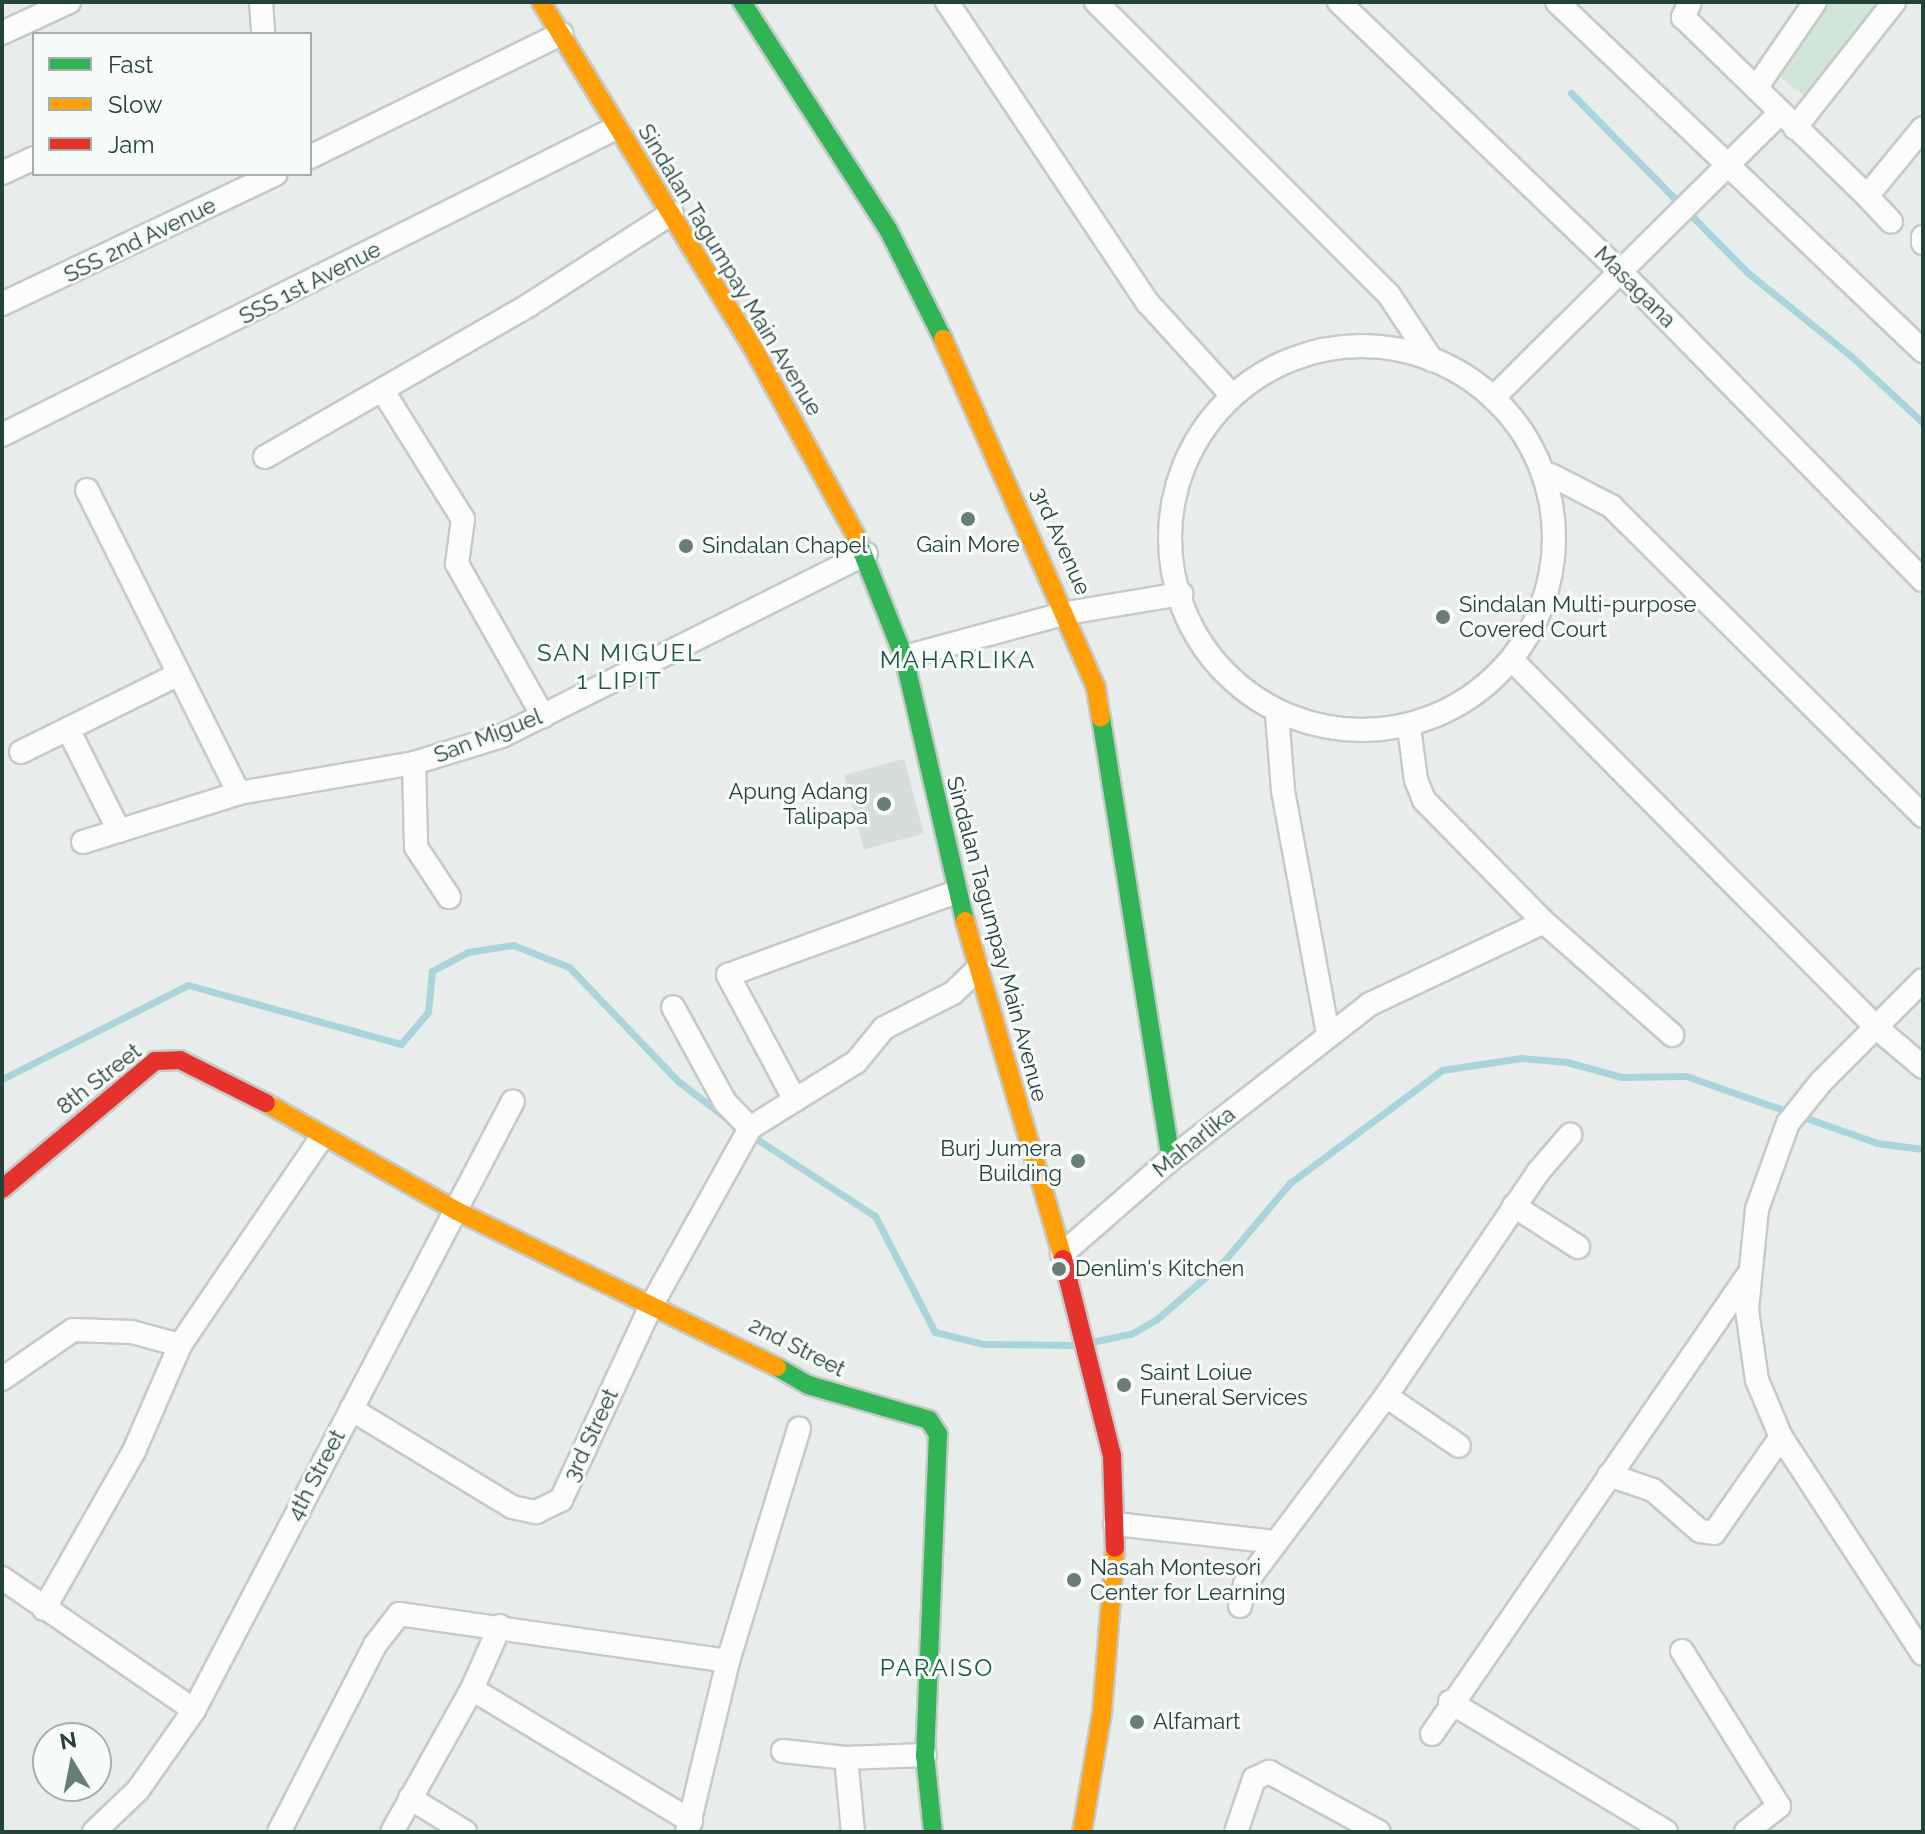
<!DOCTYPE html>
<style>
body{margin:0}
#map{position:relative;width:1925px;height:1834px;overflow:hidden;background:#e8edeb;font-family:Raleway,sans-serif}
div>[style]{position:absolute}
.built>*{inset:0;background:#d6dedb;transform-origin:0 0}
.green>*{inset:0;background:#d1e6d8}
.stream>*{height:7px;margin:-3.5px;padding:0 3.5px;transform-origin:3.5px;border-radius:3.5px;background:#a9d4db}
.roads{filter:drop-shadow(2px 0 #c5cac8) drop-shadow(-2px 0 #c5cac8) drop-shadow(0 2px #c5cac8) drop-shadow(0 -2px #c5cac8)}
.street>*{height:22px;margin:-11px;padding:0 11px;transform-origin:11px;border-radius:11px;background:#fcfcfc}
.street>.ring{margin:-11px;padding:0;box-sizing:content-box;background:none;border:22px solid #fcfcfc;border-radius:50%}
.fast>*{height:18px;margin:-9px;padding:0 9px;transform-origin:9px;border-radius:9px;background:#30b455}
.slow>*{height:18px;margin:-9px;padding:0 9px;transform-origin:9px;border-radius:9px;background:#ff9f0a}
.jam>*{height:18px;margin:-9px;padding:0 9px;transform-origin:9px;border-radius:9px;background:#e5322d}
.dots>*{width:22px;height:22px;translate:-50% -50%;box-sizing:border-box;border:4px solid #f7fbf9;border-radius:50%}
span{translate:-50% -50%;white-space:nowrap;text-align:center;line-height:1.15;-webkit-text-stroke:6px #f7fbf9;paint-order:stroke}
.street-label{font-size:22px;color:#24423a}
.poi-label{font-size:22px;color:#24423a}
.left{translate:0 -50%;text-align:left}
.right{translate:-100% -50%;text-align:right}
.neighbourhood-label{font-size:24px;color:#1f5548;letter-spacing:2px}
.frame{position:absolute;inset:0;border:4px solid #24423a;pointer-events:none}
.legend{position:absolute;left:32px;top:32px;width:280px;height:144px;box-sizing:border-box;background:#f7fbf9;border:2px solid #a3b1ad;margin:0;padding:10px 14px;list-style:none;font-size:24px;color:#24423a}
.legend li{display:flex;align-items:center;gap:16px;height:40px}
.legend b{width:40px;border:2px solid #a3b1ad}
.north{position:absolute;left:32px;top:1722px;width:80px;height:80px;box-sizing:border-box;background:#f7fbf9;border:2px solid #a3b1ad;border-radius:50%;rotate:350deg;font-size:22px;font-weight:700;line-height:32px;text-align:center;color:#24423a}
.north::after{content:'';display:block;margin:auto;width:28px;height:36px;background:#697e78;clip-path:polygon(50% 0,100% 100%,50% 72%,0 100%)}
</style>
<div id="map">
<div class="built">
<i style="left:904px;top:759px;width:77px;height:62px;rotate:75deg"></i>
</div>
<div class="green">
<i style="clip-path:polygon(1820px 2px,1886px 2px,1810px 100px,1770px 69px)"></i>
</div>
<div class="stream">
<i style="left:1571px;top:93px;width:252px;rotate:45.5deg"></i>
<i style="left:1748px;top:273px;width:132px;rotate:38.9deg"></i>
<i style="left:1851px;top:356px;width:98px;rotate:42.9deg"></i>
<i style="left:2px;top:1079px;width:208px;rotate:-26.8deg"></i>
<i style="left:188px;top:985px;width:221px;rotate:15.5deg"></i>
<i style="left:401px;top:1044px;width:42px;rotate:-49.8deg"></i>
<i style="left:428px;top:1012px;width:41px;rotate:-84.4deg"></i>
<i style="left:432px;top:971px;width:41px;rotate:-27.8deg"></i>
<i style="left:468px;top:952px;width:46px;rotate:-8.8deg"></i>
<i style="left:513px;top:945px;width:60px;rotate:21.4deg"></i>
<i style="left:569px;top:967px;width:158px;rotate:46.3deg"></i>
<i style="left:678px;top:1081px;width:77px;rotate:37.6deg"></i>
<i style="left:749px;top:1134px;width:150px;rotate:33.1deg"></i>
<i style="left:875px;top:1216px;width:131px;rotate:62.7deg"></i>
<i style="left:935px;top:1332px;width:49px;rotate:14deg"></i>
<i style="left:983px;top:1344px;width:93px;rotate:0.6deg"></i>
<i style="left:1092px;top:1342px;width:40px;rotate:-12deg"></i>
<i style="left:1131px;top:1334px;width:30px;rotate:-30deg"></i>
<i style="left:1157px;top:1319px;width:89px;rotate:-40.9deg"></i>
<i style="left:1224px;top:1261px;width:102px;rotate:-49.8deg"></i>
<i style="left:1290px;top:1183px;width:189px;rotate:-36.6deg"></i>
<i style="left:1442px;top:1070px;width:80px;rotate:-8.6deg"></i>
<i style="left:1521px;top:1058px;width:46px;rotate:5deg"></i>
<i style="left:1567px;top:1062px;width:57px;rotate:15.3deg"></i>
<i style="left:1622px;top:1077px;width:64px;rotate:-0.9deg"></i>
<i style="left:1686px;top:1076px;width:202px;rotate:19.3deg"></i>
<i style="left:1877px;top:1143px;width:46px;rotate:7.4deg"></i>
</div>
<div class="roads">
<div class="street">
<i style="left:261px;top:2px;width:32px;rotate:86deg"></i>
<i style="left:947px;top:2px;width:362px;rotate:56.3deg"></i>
<i style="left:1148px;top:303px;width:120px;rotate:47.7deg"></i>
<i style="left:1096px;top:2px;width:414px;rotate:45deg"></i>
<i style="left:1389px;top:295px;width:78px;rotate:56.5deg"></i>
<i style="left:1339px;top:2px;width:392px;rotate:43.8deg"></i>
<i style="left:1622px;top:273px;width:430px;rotate:45.6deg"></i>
<i style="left:1557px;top:2px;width:506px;rotate:43.64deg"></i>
<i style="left:1690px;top:2px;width:17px;rotate:115deg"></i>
<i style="left:1683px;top:17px;width:257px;rotate:44.2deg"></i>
<i style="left:1867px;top:196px;width:88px;rotate:-50.5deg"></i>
<i style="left:2px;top:33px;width:74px;rotate:-24.8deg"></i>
<i style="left:1756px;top:88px;width:104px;rotate:-55.5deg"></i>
<i style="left:1795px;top:128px;width:160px;rotate:-51.8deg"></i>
<i style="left:310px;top:157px;width:280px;rotate:-26.1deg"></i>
<i style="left:2px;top:173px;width:35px;rotate:-25deg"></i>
<i style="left:1867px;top:196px;width:35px;rotate:47deg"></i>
<i style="left:1923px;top:237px;width:6px;rotate:90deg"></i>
<i style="left:2px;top:304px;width:303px;rotate:-25.4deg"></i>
<i class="ring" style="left:1170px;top:346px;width:362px;height:362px"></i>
<i style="left:383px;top:391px;width:151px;rotate:58deg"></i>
<i style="left:463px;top:519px;width:45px;rotate:97.6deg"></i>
<i style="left:457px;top:564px;width:175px;rotate:60.5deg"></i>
<i style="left:1493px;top:398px;width:404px;rotate:-44.8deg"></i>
<i style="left:2px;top:435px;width:686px;rotate:-26.57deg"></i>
<i style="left:265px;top:457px;width:305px;rotate:-29.9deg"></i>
<i style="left:529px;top:305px;width:170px;rotate:-32.8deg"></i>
<i style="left:1551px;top:475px;width:68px;rotate:27.3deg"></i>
<i style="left:1611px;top:506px;width:440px;rotate:44.8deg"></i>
<i style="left:87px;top:490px;width:339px;rotate:63.4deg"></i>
<i style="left:904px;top:657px;width:169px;rotate:-15.1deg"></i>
<i style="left:1067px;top:613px;width:116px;rotate:-9.5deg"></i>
<i style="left:1513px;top:661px;width:517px;rotate:45.24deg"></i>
<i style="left:1877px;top:1028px;width:60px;rotate:40.3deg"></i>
<i style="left:1277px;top:714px;width:77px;rotate:85.5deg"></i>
<i style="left:1283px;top:791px;width:246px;rotate:79.5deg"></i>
<i style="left:1409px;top:727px;width:53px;rotate:82.5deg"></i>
<i style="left:1416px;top:780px;width:22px;rotate:68deg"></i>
<i style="left:1424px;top:800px;width:171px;rotate:45.5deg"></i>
<i style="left:1544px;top:922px;width:171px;rotate:41.4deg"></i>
<i style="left:68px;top:729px;width:114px;rotate:63.4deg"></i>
<i style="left:21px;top:752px;width:176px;rotate:-26.3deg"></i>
<i style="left:414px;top:763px;width:84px;rotate:88.6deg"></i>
<i style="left:416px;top:847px;width:60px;rotate:56.6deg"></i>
<i style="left:83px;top:842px;width:164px;rotate:-17.4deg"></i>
<i style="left:239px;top:793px;width:178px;rotate:-9.7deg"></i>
<i style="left:414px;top:763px;width:92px;rotate:-17.1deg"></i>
<i style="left:502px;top:736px;width:407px;rotate:-26.6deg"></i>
<i style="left:1923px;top:980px;width:144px;rotate:135deg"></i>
<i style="left:1821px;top:1082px;width:53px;rotate:128.8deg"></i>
<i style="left:1788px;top:1123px;width:91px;rotate:109.8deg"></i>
<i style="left:1757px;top:1209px;width:101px;rotate:95.7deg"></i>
<i style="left:1747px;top:1310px;width:71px;rotate:81.9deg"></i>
<i style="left:1757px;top:1380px;width:62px;rotate:67.2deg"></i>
<i style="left:1781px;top:1437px;width:259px;rotate:56.8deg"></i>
<i style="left:795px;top:1100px;width:142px;rotate:-118.2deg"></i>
<i style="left:728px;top:975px;width:243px;rotate:-20deg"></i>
<i style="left:750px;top:1128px;width:125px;rotate:-31.9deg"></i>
<i style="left:856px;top:1062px;width:44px;rotate:-50.5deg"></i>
<i style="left:884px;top:1028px;width:77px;rotate:-26.9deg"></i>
<i style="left:953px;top:993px;width:32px;rotate:-44deg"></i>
<i style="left:1514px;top:1206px;width:76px;rotate:32.6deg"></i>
<i style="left:1062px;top:1254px;width:145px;rotate:-41.1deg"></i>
<i style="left:1171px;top:1159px;width:252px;rotate:-37.9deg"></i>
<i style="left:1370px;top:1004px;width:192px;rotate:-25.2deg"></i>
<i style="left:2px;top:1379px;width:86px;rotate:-34.6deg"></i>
<i style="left:73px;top:1330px;width:59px;rotate:1.9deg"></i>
<i style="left:132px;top:1332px;width:50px;rotate:15.2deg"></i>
<i style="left:180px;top:1345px;width:250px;rotate:-55.7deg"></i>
<i style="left:1386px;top:1396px;width:88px;rotate:34.4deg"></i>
<i style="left:351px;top:1409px;width:188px;rotate:31.3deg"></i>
<i style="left:512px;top:1507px;width:25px;rotate:12deg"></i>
<i style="left:536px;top:1512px;width:28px;rotate:-26deg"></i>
<i style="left:561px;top:1500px;width:214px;rotate:-65.1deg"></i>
<i style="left:651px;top:1306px;width:204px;rotate:-60.9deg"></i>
<i style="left:750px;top:1128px;width:36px;rotate:-134deg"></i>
<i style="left:725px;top:1102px;width:108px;rotate:-118.7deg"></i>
<i style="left:1609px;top:1475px;width:46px;rotate:18.8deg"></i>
<i style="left:1653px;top:1490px;width:62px;rotate:41.1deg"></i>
<i style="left:1700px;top:1531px;width:14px;rotate:8deg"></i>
<i style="left:1714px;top:1533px;width:117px;rotate:-55.1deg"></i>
<i style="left:1115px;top:1524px;width:161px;rotate:6.4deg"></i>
<i style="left:2px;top:1578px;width:233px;rotate:34.5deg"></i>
<i style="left:1240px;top:1606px;width:23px;rotate:-77deg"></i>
<i style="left:1245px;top:1584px;width:235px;rotate:-53.1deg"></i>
<i style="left:1386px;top:1396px;width:272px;rotate:-55.8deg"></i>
<i style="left:1539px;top:1171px;width:48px;rotate:-49.3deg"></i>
<i style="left:44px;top:1609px;width:182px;rotate:-60.3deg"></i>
<i style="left:134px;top:1451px;width:116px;rotate:-66.5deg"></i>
<i style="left:1682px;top:1651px;width:183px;rotate:58deg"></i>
<i style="left:1779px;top:1806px;width:42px;rotate:141.8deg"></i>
<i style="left:472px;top:1689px;width:256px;rotate:31.1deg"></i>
<i style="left:1450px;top:1702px;width:252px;rotate:31deg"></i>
<i style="left:1432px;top:1734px;width:557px;rotate:-55.45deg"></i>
<i style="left:783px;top:1751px;width:63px;rotate:6.3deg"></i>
<i style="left:846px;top:1758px;width:79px;rotate:-2.2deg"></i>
<i style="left:846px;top:1758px;width:74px;rotate:84.6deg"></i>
<i style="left:410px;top:1798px;width:65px;rotate:31.7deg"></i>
<i style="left:94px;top:1832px;width:61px;rotate:-43.7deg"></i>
<i style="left:138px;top:1790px;width:98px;rotate:-55deg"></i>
<i style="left:194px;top:1710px;width:687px;rotate:-62.35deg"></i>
<i style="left:279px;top:1832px;width:210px;rotate:-62.8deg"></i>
<i style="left:375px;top:1645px;width:39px;rotate:-52deg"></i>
<i style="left:399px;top:1614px;width:332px;rotate:8.1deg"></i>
<i style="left:392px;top:1832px;width:164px;rotate:-60.8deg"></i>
<i style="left:472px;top:1689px;width:69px;rotate:-66deg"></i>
<i style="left:687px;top:1832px;width:176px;rotate:-76.5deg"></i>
<i style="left:728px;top:1661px;width:243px;rotate:-73deg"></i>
<i style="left:1236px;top:1832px;width:56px;rotate:-71.2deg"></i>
<i style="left:1254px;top:1779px;width:17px;rotate:-25deg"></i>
<i style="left:1269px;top:1772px;width:125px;rotate:28.6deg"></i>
</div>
<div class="fast">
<i style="left:742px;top:2px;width:272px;rotate:57.3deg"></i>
<i style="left:889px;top:231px;width:121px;rotate:63.4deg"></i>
<i style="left:855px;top:534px;width:132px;rotate:68.3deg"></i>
<i style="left:904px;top:657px;width:271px;rotate:77deg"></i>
<i style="left:1101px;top:718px;width:447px;rotate:81deg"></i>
<i style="left:777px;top:1367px;width:36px;rotate:30deg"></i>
<i style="left:808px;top:1385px;width:126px;rotate:16.1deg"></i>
<i style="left:929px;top:1420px;width:17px;rotate:57deg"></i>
<i style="left:938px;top:1434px;width:321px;rotate:92.3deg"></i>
<i style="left:925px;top:1755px;width:77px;rotate:84.1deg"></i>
</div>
<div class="slow">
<i style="left:541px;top:2px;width:404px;rotate:58.5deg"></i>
<i style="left:752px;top:346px;width:214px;rotate:61.3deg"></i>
<i style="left:943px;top:339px;width:381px;rotate:66.3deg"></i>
<i style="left:1096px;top:688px;width:30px;rotate:81deg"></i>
<i style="left:965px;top:921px;width:352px;rotate:73.8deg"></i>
<i style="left:266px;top:1103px;width:219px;rotate:29.5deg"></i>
<i style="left:457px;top:1211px;width:356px;rotate:26deg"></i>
<i style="left:1082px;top:1832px;width:121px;rotate:-80.5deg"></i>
<i style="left:1102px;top:1713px;width:166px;rotate:-85.5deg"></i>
</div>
<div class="jam">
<i style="left:2px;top:1189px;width:199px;rotate:-39.9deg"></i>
<i style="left:155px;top:1061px;width:25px;rotate:-2deg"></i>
<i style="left:180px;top:1060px;width:96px;rotate:26.6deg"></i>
<i style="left:1063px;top:1259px;width:202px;rotate:76deg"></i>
<i style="left:1112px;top:1455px;width:93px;rotate:88.2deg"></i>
</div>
</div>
<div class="dots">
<i style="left:968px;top:519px;background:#697e78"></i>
<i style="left:686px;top:546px;background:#697e78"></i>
<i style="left:1443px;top:617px;background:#697e78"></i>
<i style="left:884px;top:804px;background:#697e78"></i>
<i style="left:1078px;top:1161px;background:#697e78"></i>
<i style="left:1059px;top:1269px;background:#697e78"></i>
<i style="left:1124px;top:1385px;background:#697e78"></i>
<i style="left:1074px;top:1580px;background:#697e78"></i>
<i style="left:1137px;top:1722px;background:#697e78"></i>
</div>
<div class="street-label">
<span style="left:140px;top:240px;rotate:-26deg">SSS 2nd Avenue</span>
<span style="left:730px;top:270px;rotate:59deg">Sindalan Tagumpay Main Avenue</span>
<span style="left:310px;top:283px;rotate:-27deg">SSS 1st Avenue</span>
<span style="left:1635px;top:287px;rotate:45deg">Masagana</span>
<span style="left:1061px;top:541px;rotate:66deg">3rd Avenue</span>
<span style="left:488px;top:736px;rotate:-21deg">San Miguel</span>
<span style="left:997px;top:939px;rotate:75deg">Sindalan Tagumpay Main Avenue</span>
<span style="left:99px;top:1079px;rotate:-38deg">8th Street</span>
<span style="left:1194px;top:1142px;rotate:-39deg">Maharlika</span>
<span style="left:797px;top:1347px;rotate:27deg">2nd Street</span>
<span style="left:591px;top:1435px;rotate:-65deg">3rd Street</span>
<span style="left:316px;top:1475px;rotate:-62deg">4th Street</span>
</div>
<div class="poi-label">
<span style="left:968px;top:545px">Gain More</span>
<span class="left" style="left:702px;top:546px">Sindalan Chapel</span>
<span class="left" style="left:1459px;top:617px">Sindalan Multi-purpose<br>Covered Court</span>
<span class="right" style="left:868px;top:804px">Apung Adang<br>Talipapa</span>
<span class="right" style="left:1062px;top:1161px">Burj Jumera<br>Building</span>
<span class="left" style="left:1075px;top:1269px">Denlim's Kitchen</span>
<span class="left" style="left:1140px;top:1385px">Saint Loiue<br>Funeral Services</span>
<span class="left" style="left:1090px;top:1580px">Nasah Montesori<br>Center for Learning</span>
<span class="left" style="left:1153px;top:1722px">Alfamart</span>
</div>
<div class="neighbourhood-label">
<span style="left:620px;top:667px">SAN MIGUEL<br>1 LIPIT</span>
<span style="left:958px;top:660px">MAHARLIKA</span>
<span style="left:937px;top:1668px">PARAISO</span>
</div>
<div class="frame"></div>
<ul class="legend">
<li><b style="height:10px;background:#30b455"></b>Fast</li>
<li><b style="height:10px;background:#ff9f0a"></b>Slow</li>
<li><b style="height:10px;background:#e5322d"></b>Jam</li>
</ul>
<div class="north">N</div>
</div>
